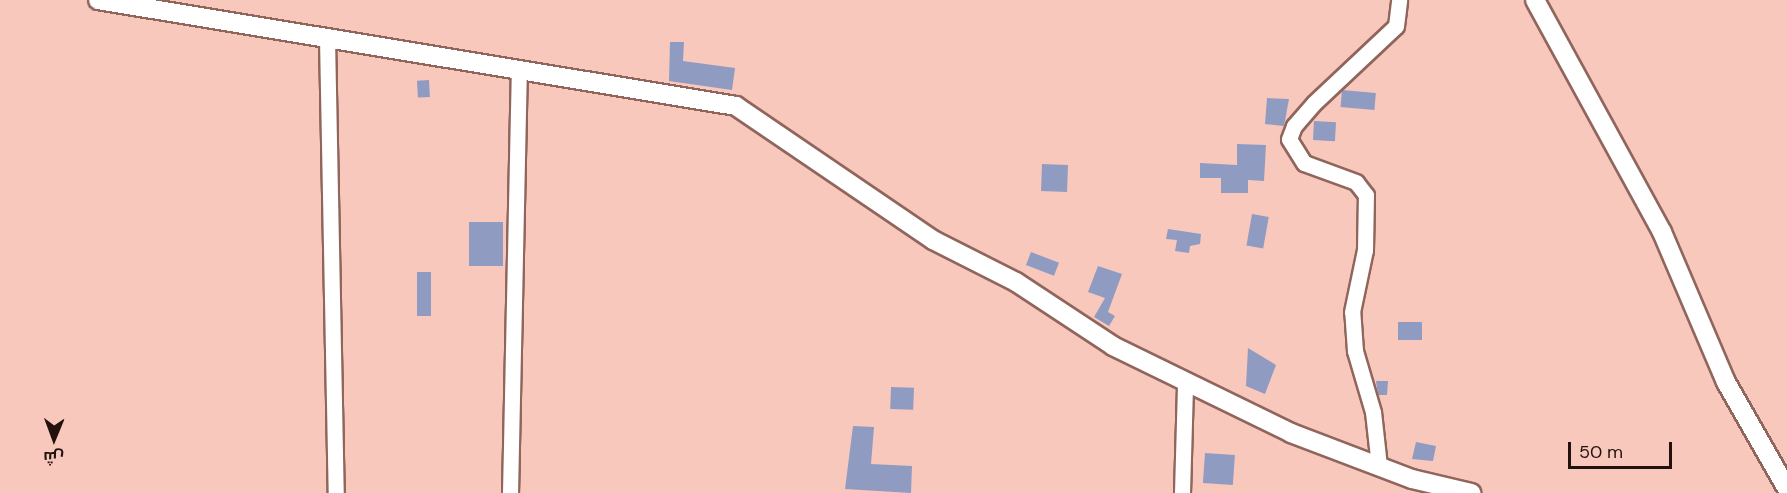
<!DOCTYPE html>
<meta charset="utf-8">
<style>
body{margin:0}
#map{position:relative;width:1787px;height:493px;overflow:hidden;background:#f8c8bd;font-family:"DM Sans",Cairo,sans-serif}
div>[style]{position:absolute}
.building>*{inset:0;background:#909bc1;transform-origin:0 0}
.roads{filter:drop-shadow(2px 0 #90655c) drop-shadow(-2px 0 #90655c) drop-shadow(0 2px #90655c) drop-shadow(0 -2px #90655c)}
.minor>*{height:15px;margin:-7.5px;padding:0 7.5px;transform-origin:7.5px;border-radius:7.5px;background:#fff}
.tertiary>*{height:18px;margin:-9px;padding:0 9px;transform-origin:9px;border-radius:9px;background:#fff}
span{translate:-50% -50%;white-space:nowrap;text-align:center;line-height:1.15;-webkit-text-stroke:4.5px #f8c8bd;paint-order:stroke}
.north{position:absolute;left:24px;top:409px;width:60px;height:60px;-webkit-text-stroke:4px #f8c8bd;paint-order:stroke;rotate:181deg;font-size:16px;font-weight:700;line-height:24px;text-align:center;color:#22120e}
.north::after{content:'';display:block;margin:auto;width:21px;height:27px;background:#22120e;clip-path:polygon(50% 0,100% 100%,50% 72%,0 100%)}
.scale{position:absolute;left:1568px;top:442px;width:104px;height:27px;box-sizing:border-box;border:3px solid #22120e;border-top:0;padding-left:8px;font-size:18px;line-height:21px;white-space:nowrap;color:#22120e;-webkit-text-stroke:4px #f8c8bd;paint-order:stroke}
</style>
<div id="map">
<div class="building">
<i style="clip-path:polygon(670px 42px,684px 42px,683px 61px,735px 68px,732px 90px,669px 81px)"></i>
<i style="left:429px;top:80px;width:17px;height:12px;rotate:87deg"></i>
<i style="left:1342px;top:90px;width:34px;height:17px;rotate:5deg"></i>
<i style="clip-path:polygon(1267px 98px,1289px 99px,1284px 126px,1265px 124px)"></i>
<i style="left:1314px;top:121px;width:22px;height:19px;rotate:3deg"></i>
<i style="clip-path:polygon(1237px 144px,1266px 145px,1264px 181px,1248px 180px,1248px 193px,1221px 193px,1221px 178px,1200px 178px,1200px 163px,1237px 165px)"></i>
<i style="left:1042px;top:164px;width:26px;height:27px;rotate:2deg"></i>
<i style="left:1252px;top:214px;width:17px;height:32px;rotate:10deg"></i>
<i style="left:469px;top:222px;width:34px;height:44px"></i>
<i style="clip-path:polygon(1168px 229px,1201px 234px,1200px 244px,1190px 246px,1189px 253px,1175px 251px,1177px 240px,1166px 239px)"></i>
<i style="left:1031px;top:252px;width:30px;height:14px;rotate:21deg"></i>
<i style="clip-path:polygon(1098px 266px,1122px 274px,1108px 312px,1115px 316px,1109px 326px,1094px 317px,1105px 298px,1088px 292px)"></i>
<i style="left:417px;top:272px;width:14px;height:44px"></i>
<i style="left:1398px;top:322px;width:24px;height:18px"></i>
<i style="clip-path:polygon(1248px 348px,1276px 365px,1265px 394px,1246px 386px)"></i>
<i style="clip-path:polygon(1376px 381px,1388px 381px,1387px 395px,1378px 395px)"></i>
<i style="left:891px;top:387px;width:23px;height:22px;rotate:2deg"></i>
<i style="clip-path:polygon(853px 426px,874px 427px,871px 464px,912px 466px,911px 493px,845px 489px)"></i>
<i style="clip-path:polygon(1416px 442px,1436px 446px,1433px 461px,1412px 459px)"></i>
<i style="left:1205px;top:453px;width:30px;height:30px;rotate:4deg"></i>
</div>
<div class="roads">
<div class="minor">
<i style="left:327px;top:38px;width:455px;rotate:88.9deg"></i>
<i style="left:1379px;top:466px;width:54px;rotate:-96.3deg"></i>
<i style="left:1373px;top:412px;width:64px;rotate:-106.4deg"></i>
<i style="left:1355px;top:351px;width:39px;rotate:-94deg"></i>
<i style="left:1352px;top:312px;width:63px;rotate:-78.2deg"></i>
<i style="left:1365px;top:250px;width:55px;rotate:-89deg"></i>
<i style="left:1366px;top:195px;width:16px;rotate:-128deg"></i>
<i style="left:1356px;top:182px;width:55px;rotate:-159.9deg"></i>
<i style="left:1304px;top:163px;width:28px;rotate:-122deg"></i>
<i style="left:1289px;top:139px;width:14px;rotate:-69deg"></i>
<i style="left:1294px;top:126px;width:30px;rotate:-49deg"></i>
<i style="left:1314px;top:103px;width:112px;rotate:-43.2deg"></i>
<i style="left:1396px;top:26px;width:26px;rotate:-83deg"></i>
<i style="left:510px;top:493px;width:423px;rotate:-88.8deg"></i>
<i style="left:1182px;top:493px;width:110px;rotate:-88.4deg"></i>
</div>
<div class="tertiary">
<i style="left:98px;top:0;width:647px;rotate:9.43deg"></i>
<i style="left:736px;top:106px;width:238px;rotate:34.2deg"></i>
<i style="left:933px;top:240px;width:93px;rotate:26.8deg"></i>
<i style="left:1016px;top:282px;width:116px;rotate:33.4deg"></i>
<i style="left:1113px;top:346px;width:198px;rotate:26deg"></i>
<i style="left:1291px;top:433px;width:129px;rotate:20.8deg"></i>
<i style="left:1412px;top:479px;width:61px;rotate:13.3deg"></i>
<i style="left:1535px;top:0;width:264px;rotate:61.3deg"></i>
<i style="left:1662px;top:232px;width:163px;rotate:66.9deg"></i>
<i style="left:1726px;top:382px;width:123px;rotate:60.3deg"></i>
</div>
</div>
<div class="north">ش</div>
<div class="scale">50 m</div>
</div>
